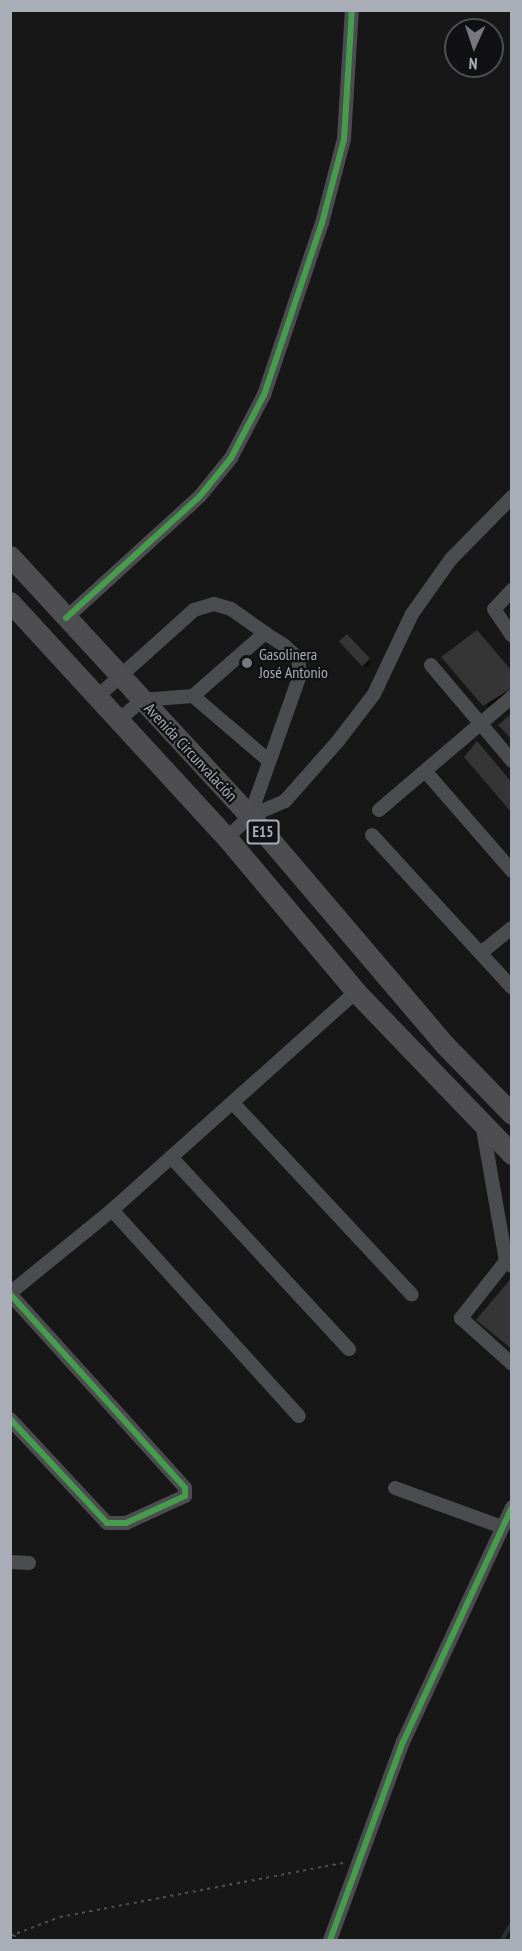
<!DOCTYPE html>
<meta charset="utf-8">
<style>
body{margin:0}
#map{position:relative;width:522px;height:1951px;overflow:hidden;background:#171717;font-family:"PT Sans Narrow",sans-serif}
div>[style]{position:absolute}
.shadow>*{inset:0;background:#0007}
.stream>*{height:4px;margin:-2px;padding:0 2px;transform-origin:2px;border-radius:2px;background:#2a3239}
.building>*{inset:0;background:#353536;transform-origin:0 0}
.path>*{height:2px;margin-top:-1px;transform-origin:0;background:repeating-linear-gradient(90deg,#4d4e52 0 3px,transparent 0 7.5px)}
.minor>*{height:14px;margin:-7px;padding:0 7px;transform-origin:7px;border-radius:7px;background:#4b4c50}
.highway>*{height:21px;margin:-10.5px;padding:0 10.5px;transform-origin:10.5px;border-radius:10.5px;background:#4e4e51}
.cycleway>*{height:6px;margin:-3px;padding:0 3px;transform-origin:3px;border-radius:3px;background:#469c4c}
.dots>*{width:16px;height:16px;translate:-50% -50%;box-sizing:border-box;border:3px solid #111113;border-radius:50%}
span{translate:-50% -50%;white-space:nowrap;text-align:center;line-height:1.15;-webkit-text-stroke:4.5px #111113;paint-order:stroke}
.shield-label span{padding:2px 4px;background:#111113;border:2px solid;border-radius:4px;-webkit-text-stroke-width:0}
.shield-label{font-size:15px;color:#a8adb8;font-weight:700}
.poi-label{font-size:16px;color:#a8adb8}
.left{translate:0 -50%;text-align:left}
.street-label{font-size:16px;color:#a8adb8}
.frame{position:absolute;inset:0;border:12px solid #a8adb8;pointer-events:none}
.north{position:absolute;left:444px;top:18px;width:60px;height:60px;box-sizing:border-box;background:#111113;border:2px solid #4d4f55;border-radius:50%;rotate:183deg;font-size:16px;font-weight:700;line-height:24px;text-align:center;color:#a8adb8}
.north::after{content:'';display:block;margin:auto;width:21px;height:27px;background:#757880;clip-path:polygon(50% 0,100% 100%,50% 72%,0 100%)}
</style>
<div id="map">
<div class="shadow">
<i style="clip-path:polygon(477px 632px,512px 670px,512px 690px,488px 707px)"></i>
<i style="clip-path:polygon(351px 638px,372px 662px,367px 667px,363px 665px)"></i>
<i style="clip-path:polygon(478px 743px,512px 780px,512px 809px)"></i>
</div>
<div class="stream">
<i style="left:502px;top:1940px;width:20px;rotate:-60deg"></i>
</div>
<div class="building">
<i style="clip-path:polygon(477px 630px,512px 671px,512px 688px,483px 706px,441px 657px)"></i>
<i style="left:347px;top:634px;width:34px;height:11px;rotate:47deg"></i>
<i style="clip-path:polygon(512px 713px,512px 740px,498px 725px)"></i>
<i style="clip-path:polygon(477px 741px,512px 782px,512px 813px,464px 757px)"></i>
<i style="clip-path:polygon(512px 1277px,512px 1349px,476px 1320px)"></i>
</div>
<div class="path">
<i style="left:13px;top:1935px;width:9px;rotate:32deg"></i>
<i style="left:10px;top:1936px;width:53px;rotate:-20.8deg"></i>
<i style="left:60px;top:1917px;width:289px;rotate:-10.8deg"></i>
</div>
<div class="minor">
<i style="left:512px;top:590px;width:26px;rotate:133deg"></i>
<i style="left:494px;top:609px;width:32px;rotate:56deg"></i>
<i style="left:66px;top:618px;width:181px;rotate:-42.3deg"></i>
<i style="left:200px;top:496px;width:49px;rotate:-50.8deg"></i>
<i style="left:231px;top:458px;width:71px;rotate:-62.4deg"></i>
<i style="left:264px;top:395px;width:182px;rotate:-71.4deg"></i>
<i style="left:322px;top:223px;width:87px;rotate:-75.3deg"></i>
<i style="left:344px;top:139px;width:129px;rotate:-86.5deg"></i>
<i style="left:431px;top:665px;width:126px;rotate:49.8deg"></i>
<i style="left:193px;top:696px;width:99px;rotate:40.5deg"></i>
<i style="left:97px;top:697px;width:130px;rotate:-41.9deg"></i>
<i style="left:194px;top:610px;width:21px;rotate:-17deg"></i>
<i style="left:214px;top:604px;width:18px;rotate:16deg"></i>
<i style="left:231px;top:609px;width:42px;rotate:35.2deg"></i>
<i style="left:119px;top:720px;width:30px;rotate:-41deg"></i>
<i style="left:142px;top:700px;width:51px;rotate:-4.5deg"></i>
<i style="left:193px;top:696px;width:96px;rotate:-41.2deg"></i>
<i style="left:265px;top:633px;width:24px;rotate:33deg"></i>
<i style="left:285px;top:646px;width:18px;rotate:43deg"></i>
<i style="left:298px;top:658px;width:17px;rotate:83deg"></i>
<i style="left:300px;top:675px;width:150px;rotate:109.5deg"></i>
<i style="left:426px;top:772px;width:131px;rotate:49deg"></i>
<i style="left:379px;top:810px;width:175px;rotate:-40.4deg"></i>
<i style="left:372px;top:835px;width:207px;rotate:47.5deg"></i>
<i style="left:227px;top:838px;width:32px;rotate:-44deg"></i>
<i style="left:250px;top:816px;width:38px;rotate:-23deg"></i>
<i style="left:285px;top:801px;width:80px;rotate:-48.5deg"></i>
<i style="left:338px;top:741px;width:59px;rotate:-52.5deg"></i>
<i style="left:374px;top:694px;width:89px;rotate:-64.6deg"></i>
<i style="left:412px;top:614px;width:67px;rotate:-54.7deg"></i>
<i style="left:451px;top:559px;width:87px;rotate:-45.5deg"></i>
<i style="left:482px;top:952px;width:38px;rotate:-39deg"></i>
<i style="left:233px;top:1103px;width:262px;rotate:47deg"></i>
<i style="left:483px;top:1129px;width:134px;rotate:80.1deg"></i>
<i style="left:506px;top:1261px;width:8px;rotate:40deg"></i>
<i style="left:171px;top:1157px;width:262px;rotate:47.2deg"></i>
<i style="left:112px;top:1210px;width:278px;rotate:47.8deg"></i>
<i style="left:506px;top:1261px;width:73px;rotate:128.3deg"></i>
<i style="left:461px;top:1318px;width:69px;rotate:42deg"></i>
<i style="left:10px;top:1293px;width:132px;rotate:-39.1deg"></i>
<i style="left:112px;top:1210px;width:327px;rotate:-41.8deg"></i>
<i style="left:10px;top:1294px;width:261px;rotate:47.9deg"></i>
<i style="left:185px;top:1488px;width:8px;rotate:90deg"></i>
<i style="left:185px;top:1496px;width:65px;rotate:155.4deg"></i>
<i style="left:126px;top:1523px;width:19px;rotate:180deg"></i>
<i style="left:107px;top:1523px;width:142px;rotate:-133deg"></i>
<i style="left:395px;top:1488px;width:114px;rotate:20deg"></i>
<i style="left:10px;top:1562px;width:19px;rotate:3deg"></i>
<i style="left:330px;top:1940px;width:211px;rotate:-69.8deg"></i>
<i style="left:403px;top:1742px;width:259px;rotate:-65.1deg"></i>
</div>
<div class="highway">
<i style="left:10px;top:556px;width:354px;rotate:47.3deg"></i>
<i style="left:250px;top:816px;width:301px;rotate:49.6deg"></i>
<i style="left:445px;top:1045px;width:96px;rotate:45.8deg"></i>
<i style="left:10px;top:602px;width:321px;rotate:47.4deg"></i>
<i style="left:227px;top:838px;width:201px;rotate:50deg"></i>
<i style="left:356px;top:992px;width:225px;rotate:46.1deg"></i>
</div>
<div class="cycleway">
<i style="left:66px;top:618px;width:181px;rotate:-42.3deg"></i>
<i style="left:200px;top:496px;width:49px;rotate:-50.8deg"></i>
<i style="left:231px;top:458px;width:71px;rotate:-62.4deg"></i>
<i style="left:264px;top:395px;width:182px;rotate:-71.4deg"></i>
<i style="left:322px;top:223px;width:87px;rotate:-75.3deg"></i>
<i style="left:344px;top:139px;width:129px;rotate:-86.5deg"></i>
<i style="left:10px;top:1294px;width:261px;rotate:47.9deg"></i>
<i style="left:185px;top:1488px;width:8px;rotate:90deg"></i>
<i style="left:185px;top:1496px;width:65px;rotate:155.4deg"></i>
<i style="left:126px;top:1523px;width:19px;rotate:180deg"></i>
<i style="left:107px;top:1523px;width:142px;rotate:-133deg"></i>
<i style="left:330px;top:1940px;width:211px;rotate:-69.8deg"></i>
<i style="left:403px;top:1742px;width:259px;rotate:-65.1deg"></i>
</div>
<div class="dots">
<i style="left:247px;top:663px;background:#757880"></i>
</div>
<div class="shield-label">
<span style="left:263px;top:832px">E15</span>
</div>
<div class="poi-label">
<span class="left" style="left:259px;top:663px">Gasolinera<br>José Antonio</span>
</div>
<div class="street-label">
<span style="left:191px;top:752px;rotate:47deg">Avenida Circunvalación</span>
</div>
<div class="frame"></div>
<div class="north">N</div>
</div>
